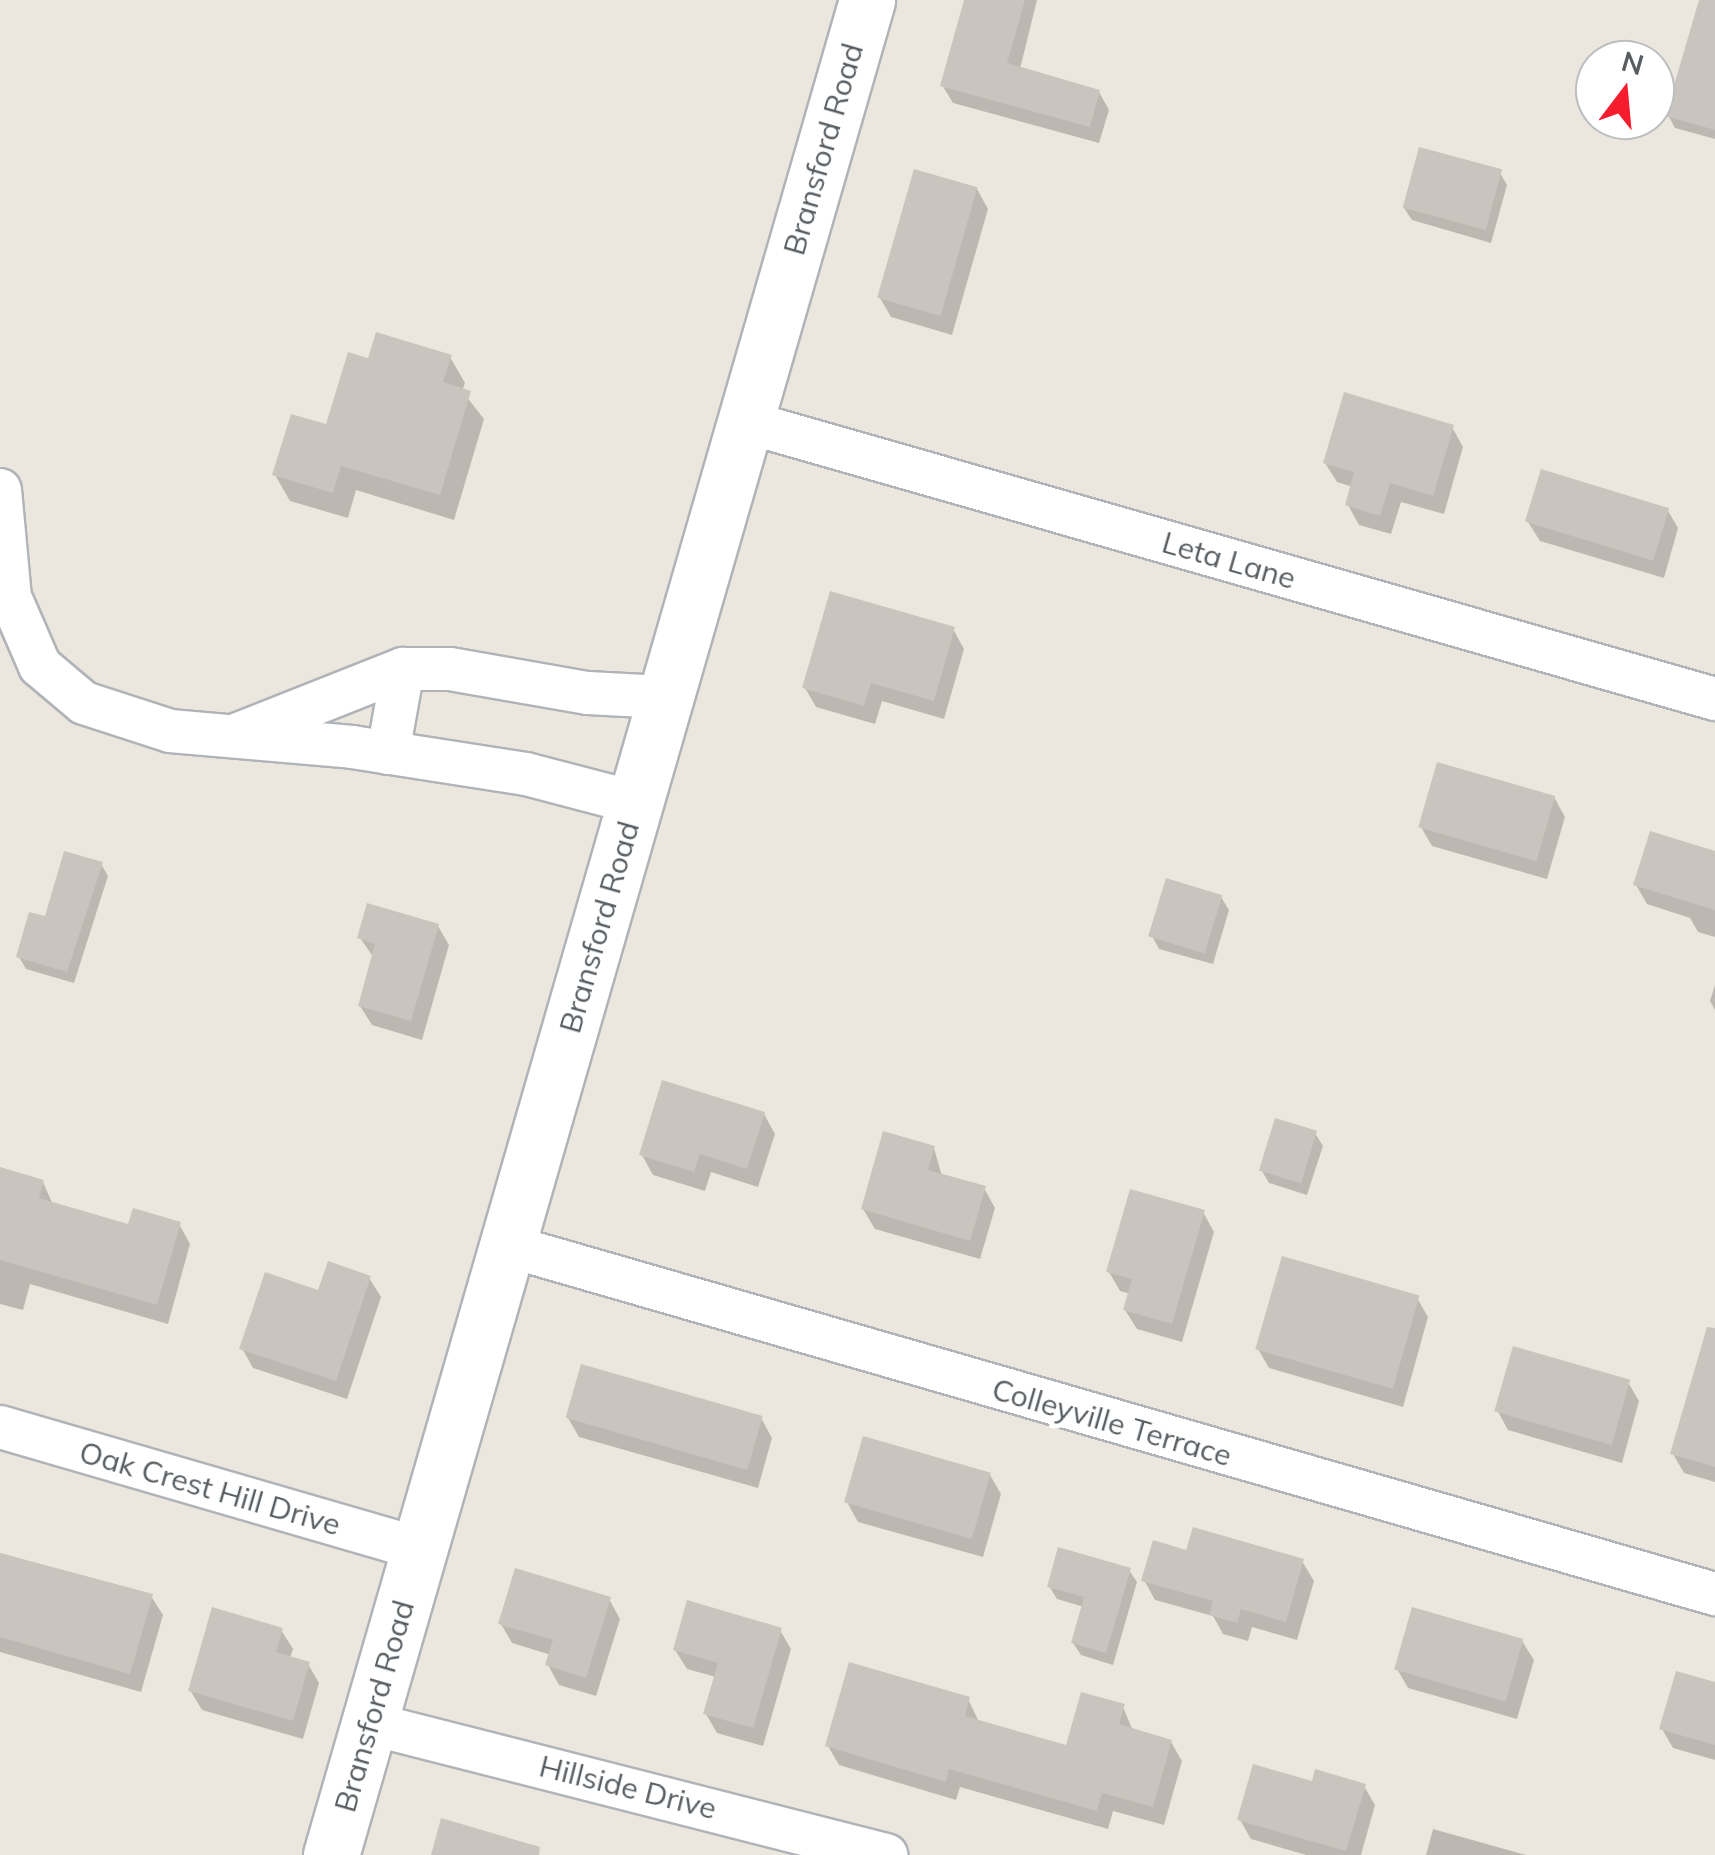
<!DOCTYPE html>
<style>
body{margin:0}
#map{position:relative;width:1715px;height:1855px;overflow:hidden;background:#ece7de;font-family:Mulish,sans-serif}
div>[style]{position:absolute}
.shadow>*{inset:0;background:#0003}
.building>*{inset:0;background:#c9c4bd;transform-origin:0 0}
.roads{filter:drop-shadow(2px 0 #b0b4b8) drop-shadow(-2px 0 #b0b4b8) drop-shadow(0 2px #b0b4b8) drop-shadow(0 -2px #b0b4b8)}
.street>*{height:42px;margin:-21px;padding:0 21px;transform-origin:21px;border-radius:21px;background:#fff}
.secondary>*{height:55px;margin:-27.5px;padding:0 27.5px;transform-origin:27.5px;border-radius:27.5px;background:#fff}
span{translate:-50% -50%;white-space:nowrap;text-align:center;line-height:1.15;-webkit-text-stroke:10px #fff;paint-order:stroke}
.street-label{font-size:30px;color:#575d61}
.north{position:absolute;left:1575px;top:40px;width:100px;height:100px;box-sizing:border-box;background:#fff;border:2px solid #bcbec0;border-radius:50%;rotate:16deg;font-size:28px;font-weight:700;line-height:40px;text-align:center;color:#575d61}
.north::after{content:'';display:block;margin:auto;width:35px;height:45px;background:#f51c2e;clip-path:polygon(50% 0,100% 100%,50% 72%,0 100%)}
</style>
<div id="map">
<div class="shadow">
<i style="clip-path:polygon(967px 0,1037px 0,1020px 69px,1099px 92px,1109px 110px,1099px 143px,953px 103px,942px 85px)"></i>
<i style="clip-path:polygon(1715px 17px,1715px 139px,1675px 128px,1668px 115px)"></i>
<i style="clip-path:polygon(1500px 173px,1507px 185px,1491px 243px,1412px 220px,1404px 208px)"></i>
<i style="clip-path:polygon(977px 189px,988px 209px,952px 335px,891px 317px,880px 298px)"></i>
<i style="clip-path:polygon(450px 357px,465px 383px,462px 391px,484px 419px,454px 520px,356px 490px,348px 518px,290px 501px,275px 475px,328px 428px,370px 361px)"></i>
<i style="clip-path:polygon(1452px 427px,1463px 447px,1444px 514px,1401px 502px,1391px 534px,1359px 525px,1348px 505px,1353px 487px,1337px 482px,1325px 463px)"></i>
<i style="clip-path:polygon(1667px 509px,1678px 528px,1664px 578px,1540px 541px,1528px 522px)"></i>
<i style="clip-path:polygon(953px 629px,964px 649px,944px 719px,882px 701px,875px 724px,816px 707px,805px 688px)"></i>
<i style="clip-path:polygon(1554px 797px,1565px 817px,1547px 879px,1432px 846px,1421px 827px)"></i>
<i style="clip-path:polygon(1715px 854px,1715px 937px,1698px 932px,1690px 918px,1647px 904px,1636px 885px)"></i>
<i style="clip-path:polygon(101px 864px,108px 876px,74px 983px,26px 969px,19px 957px)"></i>
<i style="clip-path:polygon(1221px 897px,1229px 910px,1213px 964px,1159px 949px,1152px 936px)"></i>
<i style="clip-path:polygon(438px 926px,449px 945px,422px 1040px,372px 1025px,360px 1006px,374px 958px,360px 938px)"></i>
<i style="clip-path:polygon(1715px 985px,1715px 1010px,1710px 1001px)"></i>
<i style="clip-path:polygon(764px 1114px,775px 1134px,758px 1187px,711px 1172px,705px 1191px,653px 1175px,642px 1155px)"></i>
<i style="clip-path:polygon(1315px 1133px,1323px 1146px,1307px 1195px,1269px 1183px,1262px 1171px)"></i>
<i style="clip-path:polygon(934px 1148px,942px 1176px,984px 1188px,995px 1208px,980px 1259px,875px 1229px,863px 1209px)"></i>
<i style="clip-path:polygon(0 1169px,43px 1182px,53px 1205px,130px 1227px,179px 1224px,190px 1244px,168px 1324px,30px 1284px,23px 1310px,0 1304px)"></i>
<i style="clip-path:polygon(1203px 1212px,1214px 1232px,1182px 1342px,1137px 1329px,1125px 1310px,1130px 1294px,1120px 1291px,1109px 1272px)"></i>
<i style="clip-path:polygon(369px 1278px,381px 1297px,347px 1399px,253px 1368px,242px 1348px)"></i>
<i style="clip-path:polygon(1417px 1298px,1428px 1317px,1403px 1407px,1269px 1368px,1258px 1349px)"></i>
<i style="clip-path:polygon(1715px 1381px,1715px 1482px,1684px 1473px,1673px 1454px)"></i>
<i style="clip-path:polygon(1628px 1382px,1639px 1401px,1622px 1463px,1508px 1430px,1497px 1410px)"></i>
<i style="clip-path:polygon(568px 1418px,761px 1418px,772px 1438px,758px 1488px,579px 1437px)"></i>
<i style="clip-path:polygon(990px 1475px,1001px 1494px,983px 1557px,858px 1522px,847px 1502px)"></i>
<i style="clip-path:polygon(0 1553px,151px 1596px,163px 1615px,141px 1692px,0 1652px)"></i>
<i style="clip-path:polygon(1188px 1553px,1302px 1561px,1314px 1581px,1297px 1640px,1252px 1627px,1248px 1641px,1223px 1634px,1213px 1616px,1155px 1600px,1144px 1580px)"></i>
<i style="clip-path:polygon(1129px 1570px,1137px 1582px,1113px 1665px,1081px 1655px,1073px 1643px,1084px 1607px,1057px 1599px,1049px 1586px)"></i>
<i style="clip-path:polygon(609px 1599px,620px 1619px,596px 1696px,559px 1685px,548px 1665px,551px 1655px,512px 1643px,501px 1624px)"></i>
<i style="clip-path:polygon(281px 1630px,293px 1649px,290px 1658px,308px 1664px,319px 1683px,303px 1739px,202px 1710px,190px 1690px)"></i>
<i style="clip-path:polygon(780px 1630px,791px 1649px,763px 1746px,717px 1733px,706px 1714px,716px 1677px,687px 1669px,675px 1650px)"></i>
<i style="clip-path:polygon(1522px 1641px,1534px 1660px,1517px 1719px,1408px 1688px,1397px 1669px)"></i>
<i style="clip-path:polygon(1715px 1685px,1715px 1760px,1673px 1748px,1662px 1729px)"></i>
<i style="clip-path:polygon(968px 1699px,979px 1722px,1067px 1748px,1123px 1707px,1133px 1731px,1171px 1742px,1182px 1761px,1164px 1825px,1113px 1811px,1108px 1829px,960px 1787px,956px 1800px,839px 1765px,828px 1746px)"></i>
<i style="clip-path:polygon(1364px 1786px,1375px 1805px,1361px 1855px,1306px 1855px,1251px 1839px,1240px 1820px)"></i>
<i style="clip-path:polygon(1433px 1829px,1526px 1855px,1426px 1855px)"></i>
</div>
<div class="building">
<i style="clip-path:polygon(964px 0,1025px 0,1007px 63px,1100px 90px,1090px 127px,940px 86px)"></i>
<i style="clip-path:polygon(1699px 0,1715px 0,1715px 130px,1665px 116px)"></i>
<i style="left:1419px;top:147px;width:86px;height:63px;rotate:15deg"></i>
<i style="left:914px;top:169px;width:66px;height:134px;rotate:16deg"></i>
<i style="clip-path:polygon(376px 332px,452px 355px,443px 382px,471px 391px,440px 495px,341px 466px,333px 493px,272px 475px,291px 414px,326px 424px,348px 352px,368px 358px)"></i>
<i style="clip-path:polygon(1344px 392px,1454px 425px,1433px 496px,1390px 483px,1380px 516px,1345px 505px,1354px 472px,1323px 463px)"></i>
<i style="left:1541px;top:469px;width:134px;height:55px;rotate:17deg"></i>
<i style="clip-path:polygon(830px 591px,955px 627px,934px 701px,871px 683px,864px 706px,802px 688px)"></i>
<i style="left:1437px;top:762px;width:123px;height:68px;rotate:16deg"></i>
<i style="clip-path:polygon(1650px 831px,1715px 851px,1715px 910px,1633px 885px)"></i>
<i style="clip-path:polygon(64px 851px,103px 862px,67px 972px,16px 957px,29px 912px,45px 916px)"></i>
<i style="left:1166px;top:878px;width:59px;height:61px;rotate:17deg"></i>
<i style="clip-path:polygon(367px 903px,439px 924px,411px 1021px,358px 1006px,375px 944px,357px 938px)"></i>
<i style="clip-path:polygon(662px 1080px,765px 1112px,747px 1169px,700px 1154px,694px 1172px,639px 1155px)"></i>
<i style="left:1275px;top:1118px;width:44px;height:55px;rotate:17deg"></i>
<i style="clip-path:polygon(883px 1131px,935px 1146px,928px 1170px,986px 1186px,970px 1241px,861px 1209px)"></i>
<i style="clip-path:polygon(0 1167px,44px 1180px,39px 1198px,128px 1224px,133px 1208px,181px 1222px,157px 1305px,0 1260px)"></i>
<i style="clip-path:polygon(1130px 1189px,1205px 1210px,1172px 1324px,1123px 1310px,1132px 1279px,1106px 1272px)"></i>
<i style="left:1282px;top:1256px;width:143px;height:97px;rotate:16deg"></i>
<i style="clip-path:polygon(328px 1261px,371px 1276px,336px 1381px,239px 1349px,265px 1272px,318px 1290px)"></i>
<i style="clip-path:polygon(1707px 1327px,1715px 1328px,1715px 1467px,1670px 1454px)"></i>
<i style="left:1513px;top:1346px;width:122px;height:68px;rotate:16deg"></i>
<i style="left:581px;top:1364px;width:189px;height:56px;rotate:16deg"></i>
<i style="left:863px;top:1436px;width:133px;height:69px;rotate:16deg"></i>
<i style="clip-path:polygon(1193px 1527px,1304px 1559px,1286px 1622px,1241px 1609px,1237px 1623px,1209px 1615px,1213px 1601px,1141px 1581px,1153px 1540px,1186px 1550px)"></i>
<i style="clip-path:polygon(1058px 1547px,1131px 1568px,1106px 1653px,1071px 1643px,1084px 1597px,1047px 1587px)"></i>
<i style="clip-path:polygon(0 1553px,153px 1594px,130px 1674px,0 1637px)"></i>
<i style="clip-path:polygon(515px 1568px,611px 1597px,586px 1678px,545px 1665px,553px 1640px,498px 1624px)"></i>
<i style="clip-path:polygon(687px 1600px,782px 1628px,753px 1728px,703px 1714px,718px 1663px,673px 1650px)"></i>
<i style="clip-path:polygon(212px 1607px,283px 1628px,276px 1652px,310px 1662px,293px 1721px,188px 1691px)"></i>
<i style="left:1412px;top:1607px;width:116px;height:65px;rotate:16deg"></i>
<i style="clip-path:polygon(849px 1662px,970px 1697px,965px 1716px,1066px 1745px,1081px 1692px,1125px 1704px,1119px 1724px,1172px 1740px,1153px 1807px,1102px 1793px,1097px 1811px,949px 1769px,946px 1782px,825px 1746px)"></i>
<i style="clip-path:polygon(1676px 1671px,1715px 1682px,1715px 1745px,1659px 1729px)"></i>
<i style="clip-path:polygon(1253px 1764px,1312px 1781px,1315px 1769px,1366px 1784px,1346px 1851px,1237px 1820px)"></i>
<i style="clip-path:polygon(441px 1818px,540px 1847px,539px 1855px,431px 1855px)"></i>
</div>
<div class="roads">
<div class="street">
<i style="left:743px;top:421px;width:1011px;rotate:15.96deg"></i>
<i style="left:0;top:490px;width:107px;rotate:84.7deg"></i>
<i style="left:10px;top:597px;width:75px;rotate:66.5deg"></i>
<i style="left:40px;top:666px;width:57px;rotate:40.1deg"></i>
<i style="left:84px;top:703px;width:90px;rotate:18deg"></i>
<i style="left:170px;top:731px;width:183px;rotate:5deg"></i>
<i style="left:352px;top:747px;width:176px;rotate:8.8deg"></i>
<i style="left:526px;top:774px;width:111px;rotate:14.7deg"></i>
<i style="left:236px;top:735px;width:180px;rotate:-21.6deg"></i>
<i style="left:403px;top:669px;width:47px"></i>
<i style="left:450px;top:669px;width:140px;rotate:9.9deg"></i>
<i style="left:588px;top:693px;width:75px;rotate:3.1deg"></i>
<i style="left:388px;top:753px;width:85px;rotate:-79.9deg"></i>
<i style="left:509px;top:1246px;width:1255px;rotate:16.1deg"></i>
<i style="left:0;top:1427px;width:437px;rotate:16.2deg"></i>
<i style="left:368px;top:1723px;width:535px;rotate:14.3deg"></i>
</div>
<div class="secondary">
<i style="left:331px;top:1855px;width:1931px;rotate:-73.88deg"></i>
</div>
</div>
<div class="street-label">
<span style="left:823px;top:149px;rotate:-74deg">Bransford Road</span>
<span style="left:1229px;top:560px;rotate:16deg">Leta Lane</span>
<span style="left:599px;top:927px;rotate:-74deg">Bransford Road</span>
<span style="left:1112px;top:1422px;rotate:16deg">Colleyville Terrace</span>
<span style="left:210px;top:1488px;rotate:16deg">Oak Crest Hill Drive</span>
<span style="left:374px;top:1706px;rotate:-74deg">Bransford Road</span>
<span style="left:628px;top:1787px;rotate:14deg">Hillside Drive</span>
</div>
<div class="north">N</div>
</div>
